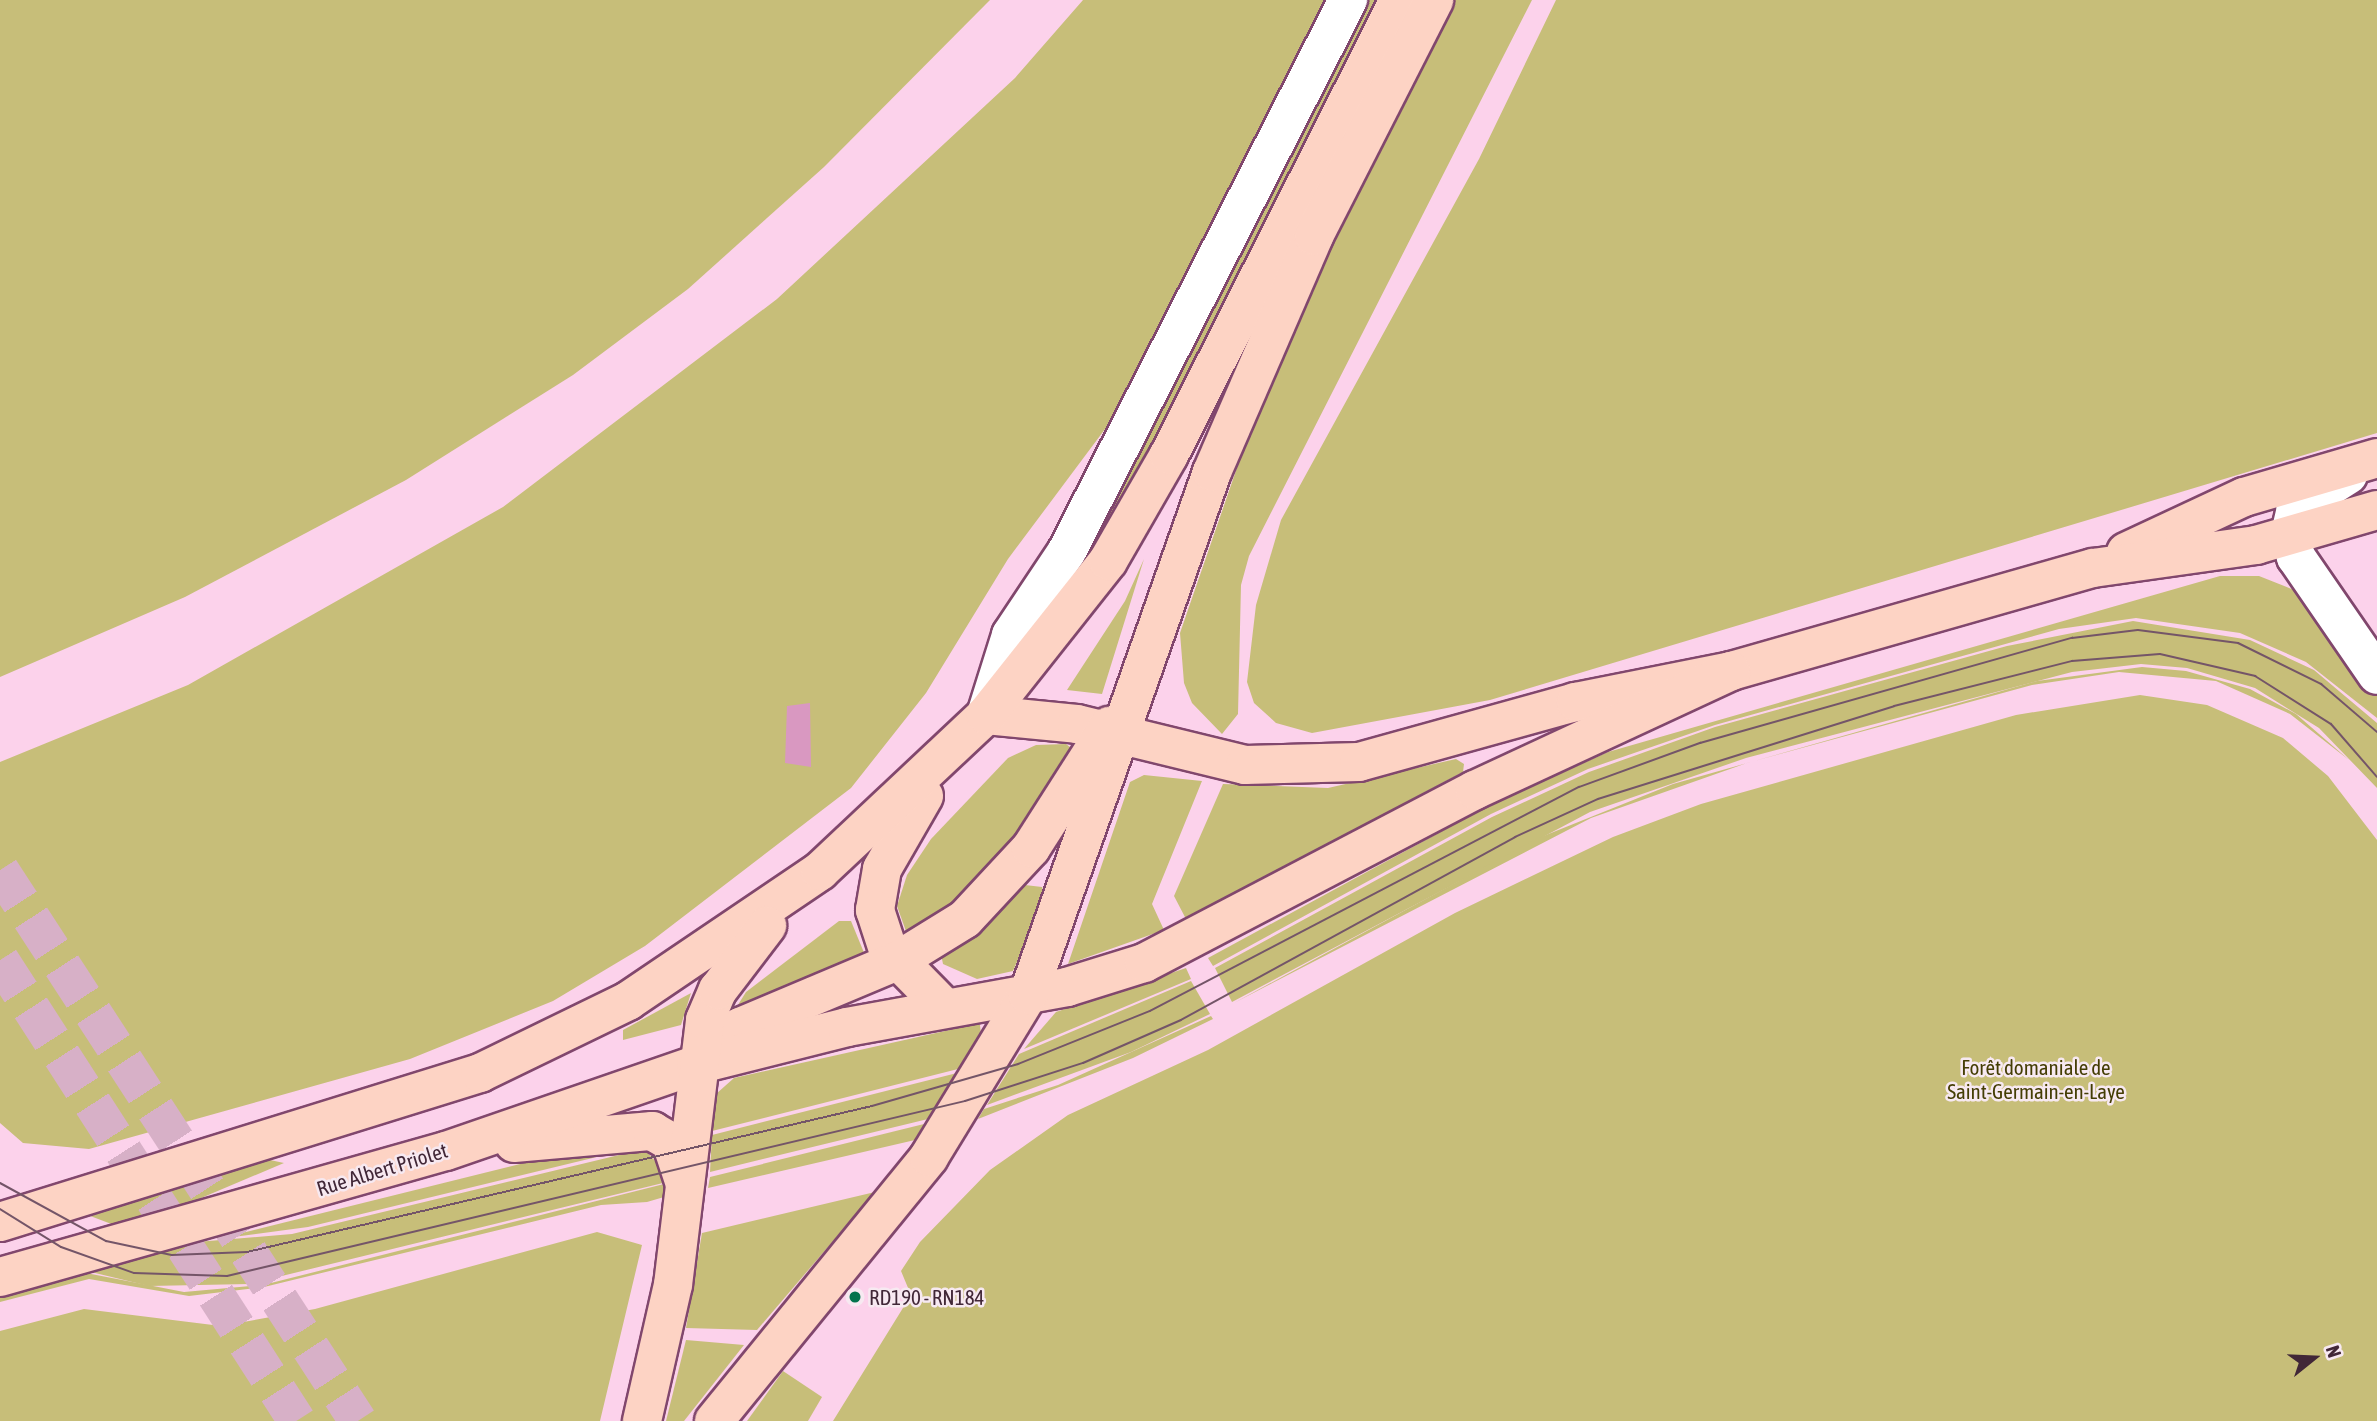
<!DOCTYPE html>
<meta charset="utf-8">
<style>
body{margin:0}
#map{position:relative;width:2377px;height:1421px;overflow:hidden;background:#fcd2eb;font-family:"Asap Condensed",sans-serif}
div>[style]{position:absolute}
.green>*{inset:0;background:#c7be79}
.building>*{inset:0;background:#d998c1}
.highway-tunnel>*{height:38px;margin-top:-19px;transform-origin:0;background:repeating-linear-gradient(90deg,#d7b0c7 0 38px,transparent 0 57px)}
.roads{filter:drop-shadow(2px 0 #81476d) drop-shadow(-2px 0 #81476d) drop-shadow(0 2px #81476d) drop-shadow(0 -2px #81476d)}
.minor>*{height:38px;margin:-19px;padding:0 19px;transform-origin:19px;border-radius:19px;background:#fff}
.major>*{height:38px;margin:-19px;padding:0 19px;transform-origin:19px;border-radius:19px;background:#fdd3c4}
.tram>*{height:2px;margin:-1px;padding:0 1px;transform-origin:1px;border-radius:1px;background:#745568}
.dots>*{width:19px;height:19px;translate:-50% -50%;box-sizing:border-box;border:4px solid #f7e9f1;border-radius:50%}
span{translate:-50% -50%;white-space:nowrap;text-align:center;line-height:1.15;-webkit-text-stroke:5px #f7e9f1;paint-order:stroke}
.park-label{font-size:21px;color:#443d04}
.street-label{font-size:21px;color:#412737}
.poi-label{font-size:21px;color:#412737}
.left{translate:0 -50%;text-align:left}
.north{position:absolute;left:2279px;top:1323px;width:70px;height:70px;-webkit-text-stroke:5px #f7e9f1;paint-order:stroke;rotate:72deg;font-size:19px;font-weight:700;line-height:28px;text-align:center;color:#412737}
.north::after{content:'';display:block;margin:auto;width:24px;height:32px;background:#412737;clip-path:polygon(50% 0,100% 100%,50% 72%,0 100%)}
</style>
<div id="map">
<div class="green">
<i style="clip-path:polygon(0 0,990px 0,824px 167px,688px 289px,573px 375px,406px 480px,185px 597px,0 677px)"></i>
<i style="clip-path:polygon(1083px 0,1330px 0,1117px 413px,1008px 559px,926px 693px,851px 788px,645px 946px,553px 1001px,410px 1059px,89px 1149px,23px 1143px,0 1123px,0 762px,188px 685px,503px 507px,777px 299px,1015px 78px)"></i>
<i style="clip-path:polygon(1361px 0,1387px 0,1117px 508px,1079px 547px)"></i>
<i style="clip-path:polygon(1444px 0,1532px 0,1249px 556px,1241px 585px,1238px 714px,1222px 734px,1192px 703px,1184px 683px,1180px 633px,1269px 375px)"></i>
<i style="clip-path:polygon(1556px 0,2377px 0,2377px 433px,1490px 700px,1312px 733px,1276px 723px,1254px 703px,1247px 682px,1256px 605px,1281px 520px,1479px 159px)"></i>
<i style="clip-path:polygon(1144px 559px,1102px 694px,1067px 690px,1125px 601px)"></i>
<i style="clip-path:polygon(2220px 576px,2259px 576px,2299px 592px,2377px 691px,2377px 718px,2306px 662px,2240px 633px,2136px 618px,2059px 629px,1715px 725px,1588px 769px,1491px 814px,1213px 966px,1208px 958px,1492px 804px,1608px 752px)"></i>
<i style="clip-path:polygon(2133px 621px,2250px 640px,2314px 670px,2377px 723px,2377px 788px,2319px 728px,2255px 688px,2187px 668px,2141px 664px,2072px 672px,1746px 758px,1590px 812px,1232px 1002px,1215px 968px,1492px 817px,1589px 772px,1715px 727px,2007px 646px)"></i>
<i style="clip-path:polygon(2142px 667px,2186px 671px,2250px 689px,2296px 714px,2349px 760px,2290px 714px,2216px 681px,2119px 672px,2032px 685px,1747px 763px,1591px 818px,1234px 1003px,1536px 839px,1673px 784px,2037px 681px)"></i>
<i style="clip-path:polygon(2140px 695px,2207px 705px,2283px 738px,2328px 776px,2377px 840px,2377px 1421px,833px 1421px,911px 1295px,901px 1271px,920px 1242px,990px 1170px,1068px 1115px,1208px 1050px,1455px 913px,1613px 837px,1701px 804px,2016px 715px)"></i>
<i style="clip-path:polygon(1036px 745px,1066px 744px,1075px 751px,1036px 818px,963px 898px,907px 934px,897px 906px,907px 875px,931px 839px,1008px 758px)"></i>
<i style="clip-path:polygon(1456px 759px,1464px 764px,1463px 772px,1186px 919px,1174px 896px,1223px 784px,1328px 788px)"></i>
<i style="clip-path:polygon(1144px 775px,1202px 781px,1152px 904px,1164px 930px,1068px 964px,1130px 782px)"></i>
<i style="clip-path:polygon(1025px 885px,1042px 887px,1045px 897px,1013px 971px,977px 979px,943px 964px,941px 954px)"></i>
<i style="clip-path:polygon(839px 921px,851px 921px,867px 960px,736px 1008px,746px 992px)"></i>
<i style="clip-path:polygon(1186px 968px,1191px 979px,1024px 1049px,1056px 1012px)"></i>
<i style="clip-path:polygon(1191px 981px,1210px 1014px,1131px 1052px,987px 1105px,1019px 1054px)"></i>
<i style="clip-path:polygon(691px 993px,681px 1025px,623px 1040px,623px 1030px)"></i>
<i style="clip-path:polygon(1211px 1016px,1213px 1019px,1133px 1058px,978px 1119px,984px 1109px,1058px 1085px)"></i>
<i style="clip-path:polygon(972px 1025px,980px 1025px,981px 1034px,958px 1069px,712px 1131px,716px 1094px,734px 1078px)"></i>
<i style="clip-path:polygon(957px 1073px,928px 1119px,710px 1172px,712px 1135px)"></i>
<i style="clip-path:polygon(924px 1124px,915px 1140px,708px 1188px,710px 1177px)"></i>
<i style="clip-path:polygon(638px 1147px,308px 1227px,218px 1239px,581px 1149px)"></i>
<i style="clip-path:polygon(644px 1149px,659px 1165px,663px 1183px,249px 1284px,149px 1286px,91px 1272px,197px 1242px,292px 1234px)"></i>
<i style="clip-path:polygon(270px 1160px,284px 1163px,187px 1204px,114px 1225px,85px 1214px)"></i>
<i style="clip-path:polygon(664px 1184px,664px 1197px,647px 1202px,601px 1205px,264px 1287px,189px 1296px,89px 1279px,0 1302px,0 1296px,86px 1273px,184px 1292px,263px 1285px)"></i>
<i style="clip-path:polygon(875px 1192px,757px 1330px,686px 1328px,702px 1233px)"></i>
<i style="clip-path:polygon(597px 1232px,642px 1245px,600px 1421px,0 1421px,0 1331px,84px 1309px,221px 1326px,315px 1309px)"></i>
<i style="clip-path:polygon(686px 1340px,744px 1345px,684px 1421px,666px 1421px)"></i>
<i style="clip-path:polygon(783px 1371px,822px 1397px,808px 1421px,747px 1421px)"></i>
</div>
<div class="building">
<i style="clip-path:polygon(810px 703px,811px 767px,785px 763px,787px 706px)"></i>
</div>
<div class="highway-tunnel">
<i style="left:0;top:870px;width:657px;rotate:56.99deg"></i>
<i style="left:0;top:960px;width:548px;rotate:57.21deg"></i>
</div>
<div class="roads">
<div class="minor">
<i style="left:2348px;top:475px;width:62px;rotate:147.6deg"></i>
<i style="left:2296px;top:508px;width:28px;rotate:103deg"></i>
<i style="left:2290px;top:535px;width:23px;rotate:75deg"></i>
<i style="left:2296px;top:557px;width:143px;rotate:55.5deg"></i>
<i style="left:986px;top:715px;width:84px;rotate:-72.6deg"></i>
<i style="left:1011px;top:635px;width:101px;rotate:-56.3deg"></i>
<i style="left:1067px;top:551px;width:619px;rotate:-62.98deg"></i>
</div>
<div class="major">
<i style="left:2126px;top:552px;width:130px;rotate:-25deg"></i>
<i style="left:2244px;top:497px;width:139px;rotate:-16.3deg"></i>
<i style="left:986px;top:715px;width:91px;rotate:5.6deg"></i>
<i style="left:1077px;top:724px;width:173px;rotate:13.7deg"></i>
<i style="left:1245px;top:765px;width:114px;rotate:-1.5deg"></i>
<i style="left:1359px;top:762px;width:225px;rotate:-15.5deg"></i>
<i style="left:1576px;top:702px;width:158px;rotate:-11.3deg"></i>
<i style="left:1731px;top:671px;width:376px;rotate:-15.9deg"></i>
<i style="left:2093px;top:568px;width:165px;rotate:-8deg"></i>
<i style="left:2256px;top:545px;width:126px;rotate:-16.1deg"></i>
<i style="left:924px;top:796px;width:84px;rotate:119.9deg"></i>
<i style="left:882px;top:869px;width:42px;rotate:99.7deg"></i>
<i style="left:875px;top:910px;width:42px;rotate:72deg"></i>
<i style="left:888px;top:950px;width:81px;rotate:45.5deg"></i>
<i style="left:715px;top:1048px;width:33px;rotate:-40deg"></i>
<i style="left:740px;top:1027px;width:170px;rotate:-22.8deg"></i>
<i style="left:897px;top:961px;width:80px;rotate:-31.7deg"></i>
<i style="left:965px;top:919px;width:97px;rotate:-47.1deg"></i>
<i style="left:1031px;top:848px;width:145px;rotate:-57.4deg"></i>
<i style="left:514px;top:1143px;width:139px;rotate:-5deg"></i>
<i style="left:652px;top:1131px;width:22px;rotate:30deg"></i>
<i style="left:671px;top:1142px;width:41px;rotate:71.6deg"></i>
<i style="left:0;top:1222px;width:503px;rotate:-17.25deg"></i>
<i style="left:480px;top:1073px;width:165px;rotate:-25.9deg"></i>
<i style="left:628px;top:1001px;width:232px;rotate:-34.1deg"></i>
<i style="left:820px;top:871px;width:228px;rotate:-43.2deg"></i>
<i style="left:986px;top:715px;width:196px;rotate:-51.6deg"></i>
<i style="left:1108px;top:561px;width:122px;rotate:-60.1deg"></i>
<i style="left:1169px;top:455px;width:510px;rotate:-63.18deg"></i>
<i style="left:0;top:1277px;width:463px;rotate:-15.8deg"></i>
<i style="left:446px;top:1151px;width:264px;rotate:-19deg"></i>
<i style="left:696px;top:1065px;width:156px;rotate:-14.1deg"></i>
<i style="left:847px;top:1027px;width:224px;rotate:-10.3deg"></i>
<i style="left:1067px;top:987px;width:81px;rotate:-17.3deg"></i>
<i style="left:1144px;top:963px;width:373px;rotate:-27.6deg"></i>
<i style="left:1475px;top:790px;width:282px;rotate:-24.9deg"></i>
<i style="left:642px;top:1421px;width:139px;rotate:-77.2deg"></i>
<i style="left:673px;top:1285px;width:267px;rotate:-83.1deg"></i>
<i style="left:705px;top:1020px;width:33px;rotate:-67deg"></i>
<i style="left:718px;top:990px;width:81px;rotate:-52.6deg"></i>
<i style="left:714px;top:1421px;width:340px;rotate:-50.8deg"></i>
<i style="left:929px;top:1157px;width:190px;rotate:-58.6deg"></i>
<i style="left:1028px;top:995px;width:554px;rotate:-70.62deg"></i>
<i style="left:1212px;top:472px;width:257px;rotate:-66.6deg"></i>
<i style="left:1314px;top:236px;width:265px;rotate:-63deg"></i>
</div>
</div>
<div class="tram">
<i style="left:0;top:1183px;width:121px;rotate:28.7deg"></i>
<i style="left:106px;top:1241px;width:67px;rotate:12deg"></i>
<i style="left:172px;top:1255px;width:75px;rotate:-2.3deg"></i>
<i style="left:247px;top:1252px;width:642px;rotate:-13.15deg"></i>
<i style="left:872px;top:1106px;width:152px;rotate:-16deg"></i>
<i style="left:1018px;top:1064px;width:142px;rotate:-21.9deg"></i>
<i style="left:1150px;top:1011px;width:484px;rotate:-27.6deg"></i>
<i style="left:1579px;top:787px;width:129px;rotate:-20deg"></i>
<i style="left:1700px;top:743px;width:387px;rotate:-15.8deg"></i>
<i style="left:2072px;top:638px;width:66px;rotate:-6.9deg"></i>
<i style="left:2138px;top:630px;width:101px;rotate:7.4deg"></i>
<i style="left:2238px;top:643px;width:93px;rotate:26.3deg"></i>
<i style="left:2321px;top:684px;width:74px;rotate:40.6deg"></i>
<i style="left:0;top:1209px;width:72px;rotate:31.9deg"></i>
<i style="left:61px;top:1247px;width:77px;rotate:19.6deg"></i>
<i style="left:134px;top:1273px;width:93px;rotate:1.8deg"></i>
<i style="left:227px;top:1276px;width:758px;rotate:-13.34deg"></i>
<i style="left:965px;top:1101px;width:124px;rotate:-17.9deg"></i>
<i style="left:1083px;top:1063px;width:107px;rotate:-23.7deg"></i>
<i style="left:1181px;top:1020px;width:381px;rotate:-28.7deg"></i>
<i style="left:1515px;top:837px;width:91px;rotate:-24.6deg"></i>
<i style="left:1598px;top:799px;width:310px;rotate:-17.4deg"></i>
<i style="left:1894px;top:706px;width:184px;rotate:-14.2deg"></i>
<i style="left:2072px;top:661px;width:88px;rotate:-4.5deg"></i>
<i style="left:2160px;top:654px;width:98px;rotate:13deg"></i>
<i style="left:2255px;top:676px;width:90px;rotate:32.3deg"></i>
<i style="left:2331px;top:724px;width:70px;rotate:49deg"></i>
</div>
<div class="dots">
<i style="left:855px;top:1297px;background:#03734d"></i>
</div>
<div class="park-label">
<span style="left:2036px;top:1079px">Forêt domaniale de<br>Saint-Germain-en-Laye</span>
</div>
<div class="street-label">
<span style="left:382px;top:1169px;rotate:-17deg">Rue Albert Priolet</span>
</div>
<div class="poi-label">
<span class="left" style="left:869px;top:1297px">RD190 - RN184</span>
</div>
<div class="north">N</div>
</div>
